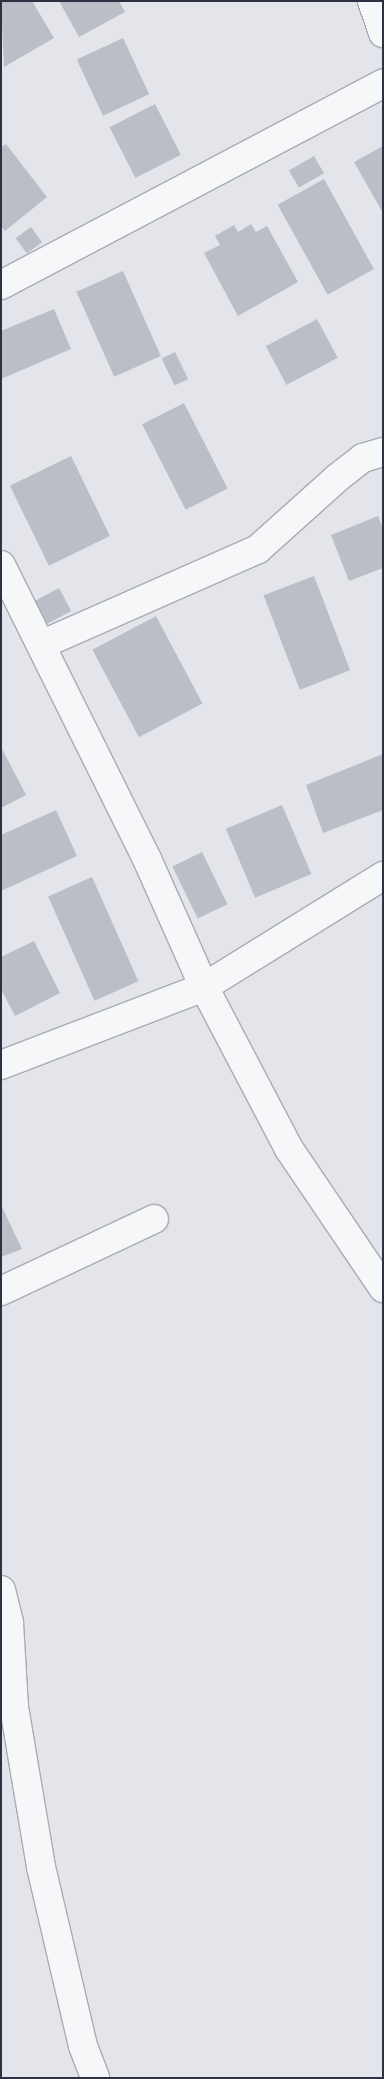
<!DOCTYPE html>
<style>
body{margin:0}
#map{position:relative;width:384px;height:2079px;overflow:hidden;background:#e4e5ea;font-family:Karla,sans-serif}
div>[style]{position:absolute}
.building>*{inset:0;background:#bbbec7;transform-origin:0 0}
.roads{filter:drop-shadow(1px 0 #a9abb4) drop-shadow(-1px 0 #a9abb4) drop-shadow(0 1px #a9abb4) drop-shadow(0 -1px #a9abb4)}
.street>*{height:28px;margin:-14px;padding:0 14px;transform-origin:14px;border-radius:14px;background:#f6f7f9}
span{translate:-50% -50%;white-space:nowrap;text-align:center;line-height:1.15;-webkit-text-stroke:4.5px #f3f5f8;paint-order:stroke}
.frame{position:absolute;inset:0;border:2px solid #2d3141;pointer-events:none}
</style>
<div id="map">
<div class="building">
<i style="clip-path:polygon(1px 1px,32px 1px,54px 38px,4px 67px)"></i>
<i style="clip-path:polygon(59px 1px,119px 1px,125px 12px,79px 37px)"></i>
<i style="left:123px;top:38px;width:62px;height:51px;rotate:65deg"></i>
<i style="left:155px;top:104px;width:57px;height:51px;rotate:63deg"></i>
<i style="clip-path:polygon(6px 144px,47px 197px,5px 231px,1px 226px,1px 147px)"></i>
<i style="clip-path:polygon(383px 146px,383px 213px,354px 162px)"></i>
<i style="left:314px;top:156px;width:20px;height:29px;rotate:60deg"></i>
<i style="left:324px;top:179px;width:103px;height:53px;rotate:61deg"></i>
<i style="clip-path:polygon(251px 224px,256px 232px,267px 226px,298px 282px,238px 316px,204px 253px,220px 245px,215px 236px,234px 225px,238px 232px)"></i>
<i style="left:31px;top:227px;width:19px;height:19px;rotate:54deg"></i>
<i style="left:123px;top:271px;width:93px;height:51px;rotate:66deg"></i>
<i style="clip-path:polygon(54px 309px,71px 349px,1px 379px,1px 331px)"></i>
<i style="left:317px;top:319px;width:44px;height:58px;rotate:62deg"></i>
<i style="left:175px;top:352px;width:30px;height:15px;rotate:64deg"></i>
<i style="left:184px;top:403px;width:96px;height:47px;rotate:63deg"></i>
<i style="left:71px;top:456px;width:89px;height:68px;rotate:64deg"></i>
<i style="clip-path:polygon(378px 516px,383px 528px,383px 568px,349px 581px,331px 535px)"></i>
<i style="left:314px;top:576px;width:101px;height:54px;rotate:69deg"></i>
<i style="left:59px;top:588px;width:26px;height:27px;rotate:62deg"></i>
<i style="left:156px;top:616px;width:99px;height:72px;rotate:62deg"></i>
<i style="clip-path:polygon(1px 747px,26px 795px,1px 808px)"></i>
<i style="clip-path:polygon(383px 754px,383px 810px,323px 833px,306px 785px)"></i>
<i style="left:282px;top:805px;width:75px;height:61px;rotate:67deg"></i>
<i style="clip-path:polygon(56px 810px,77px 856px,1px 891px,1px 835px)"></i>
<i style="left:202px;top:852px;width:58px;height:33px;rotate:64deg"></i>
<i style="left:92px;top:877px;width:114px;height:48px;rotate:66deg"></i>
<i style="clip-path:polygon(34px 941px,60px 993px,15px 1016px,1px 989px,1px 957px)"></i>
<i style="clip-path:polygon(1px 1205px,22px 1249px,1px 1257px)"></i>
</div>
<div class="roads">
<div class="street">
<i style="left:372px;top:1px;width:34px;rotate:71deg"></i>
<i style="left:1px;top:285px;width:432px;rotate:-27.8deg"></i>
<i style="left:1px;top:565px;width:328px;rotate:63.6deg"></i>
<i style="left:147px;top:859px;width:140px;rotate:66deg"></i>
<i style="left:204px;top:987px;width:183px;rotate:62.3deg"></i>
<i style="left:289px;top:1149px;width:168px;rotate:55.9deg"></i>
<i style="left:43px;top:644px;width:235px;rotate:-23.8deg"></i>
<i style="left:258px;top:549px;width:106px;rotate:-41.9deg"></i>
<i style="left:337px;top:478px;width:33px;rotate:-38deg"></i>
<i style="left:363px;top:458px;width:21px;rotate:-17deg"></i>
<i style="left:1px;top:1065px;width:217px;rotate:-21deg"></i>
<i style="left:204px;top:987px;width:211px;rotate:-31.8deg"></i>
<i style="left:1px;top:1291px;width:169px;rotate:-25.2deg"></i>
<i style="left:1px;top:1590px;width:34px;rotate:76deg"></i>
<i style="left:9px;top:1623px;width:84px;rotate:86.6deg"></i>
<i style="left:14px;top:1707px;width:162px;rotate:80.4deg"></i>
<i style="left:41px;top:1867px;width:184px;rotate:76.8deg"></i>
<i style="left:83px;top:2046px;width:34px;rotate:69deg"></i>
</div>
</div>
<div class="frame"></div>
</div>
